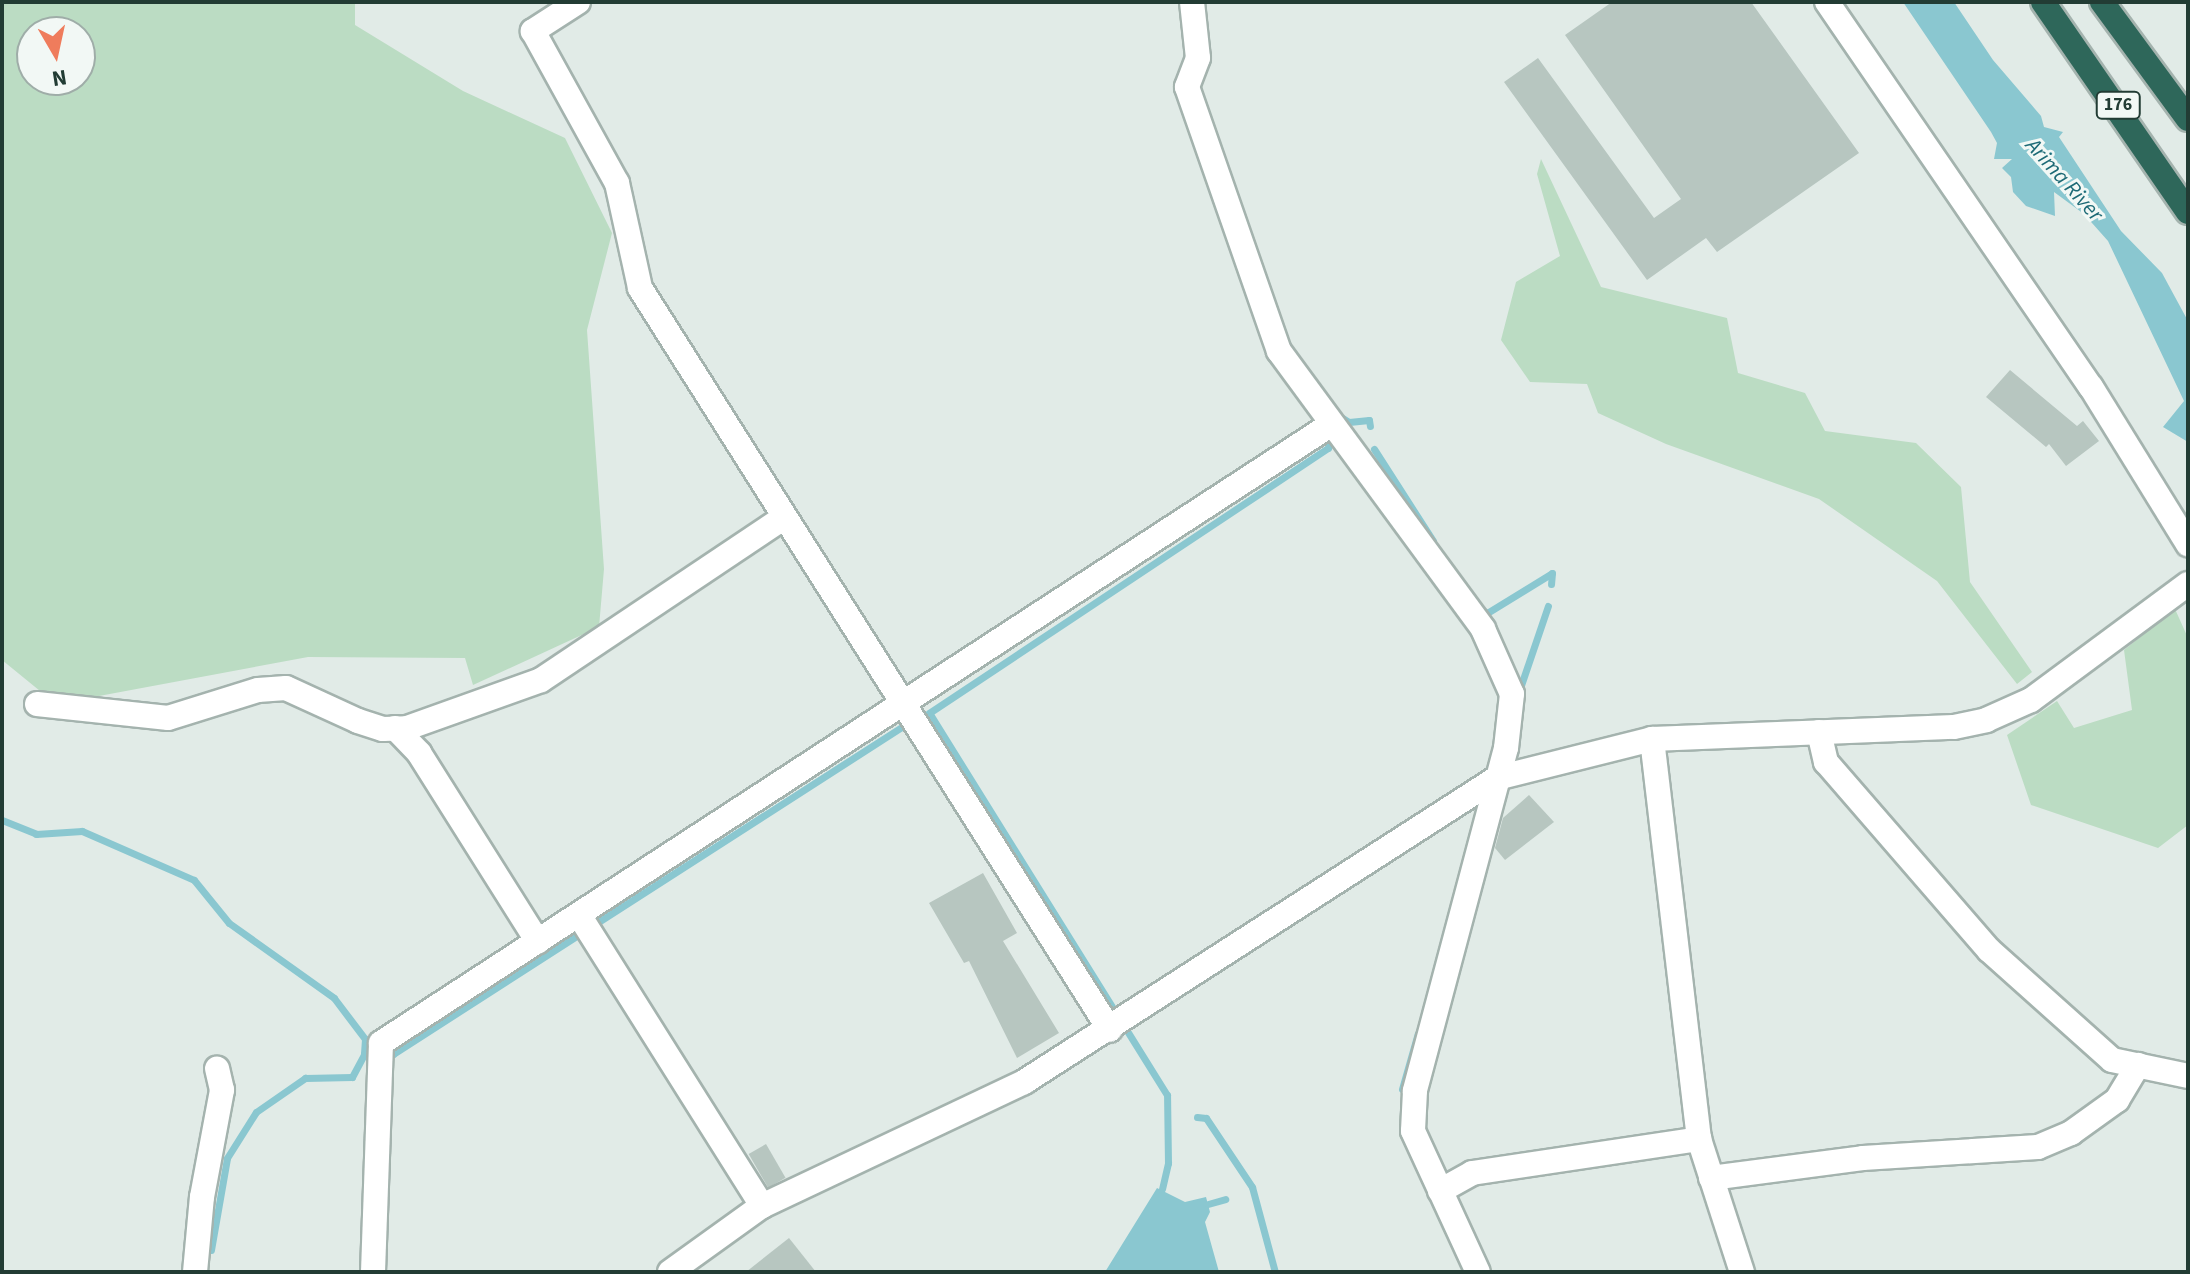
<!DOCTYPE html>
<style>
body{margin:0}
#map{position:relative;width:2190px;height:1274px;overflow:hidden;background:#e1ebe7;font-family:"Source Sans 3",sans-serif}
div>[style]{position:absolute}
.green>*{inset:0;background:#bbdcc3}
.water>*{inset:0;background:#8ac7d0}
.stream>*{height:7px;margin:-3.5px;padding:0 3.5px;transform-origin:3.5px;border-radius:3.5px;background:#8ac7d0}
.building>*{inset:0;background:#b7c6c0;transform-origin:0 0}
.roads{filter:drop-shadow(2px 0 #a4b3ae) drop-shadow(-2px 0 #a4b3ae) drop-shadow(0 2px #a4b3ae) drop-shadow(0 -2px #a4b3ae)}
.minor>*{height:24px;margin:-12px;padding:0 12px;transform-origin:12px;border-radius:12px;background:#fff}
.highway>*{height:24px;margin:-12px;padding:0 12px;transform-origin:12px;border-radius:12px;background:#2e675a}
span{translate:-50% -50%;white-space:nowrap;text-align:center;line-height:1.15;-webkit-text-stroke:6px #f2f8f5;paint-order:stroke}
.shield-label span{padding:2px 6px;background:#f2f8f5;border:2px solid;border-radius:6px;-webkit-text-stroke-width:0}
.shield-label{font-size:18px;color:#223c34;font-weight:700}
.water-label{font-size:22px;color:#1d6a76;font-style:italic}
.frame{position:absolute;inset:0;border:4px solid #223c34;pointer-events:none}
.north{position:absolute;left:16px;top:16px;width:80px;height:80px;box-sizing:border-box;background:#f2f8f5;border:2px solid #9fada8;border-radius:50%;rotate:171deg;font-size:22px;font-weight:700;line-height:32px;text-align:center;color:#223c34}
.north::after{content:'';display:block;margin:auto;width:28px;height:36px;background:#ef7c5c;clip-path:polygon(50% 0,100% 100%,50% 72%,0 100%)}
</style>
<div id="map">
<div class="green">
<i style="clip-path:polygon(evenodd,2px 2px,355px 2px,355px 25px,463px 91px,565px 138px,612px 233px,587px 330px,604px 569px,599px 627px,473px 685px,465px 658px,308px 657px,56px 704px,2px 660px,2px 2px,32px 32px,80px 32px,80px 80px,32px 80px,32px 32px)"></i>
<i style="clip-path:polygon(1541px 159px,1601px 287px,1727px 318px,1738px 373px,1805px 393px,1825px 431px,1916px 443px,1961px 487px,1970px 582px,2032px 672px,2017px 684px,1937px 581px,1819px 499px,1666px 444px,1598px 413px,1587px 384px,1530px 382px,1501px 340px,1516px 282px,1560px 256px,1537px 174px)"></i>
<i style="clip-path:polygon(2175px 609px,2188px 638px,2188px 825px,2158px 848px,2031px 805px,2007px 735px,2057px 701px,2074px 728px,2132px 710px,2124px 650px)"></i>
</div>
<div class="water">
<i style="clip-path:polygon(1903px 2px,1954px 2px,1993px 60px,2041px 116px,2044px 127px,2063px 132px,2059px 137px,2121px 231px,2162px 273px,2188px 321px,2188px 442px,2163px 427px,2184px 401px,2108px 241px,2084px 214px,2054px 192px,2055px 216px,2026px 206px,2013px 192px,2011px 177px,2002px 168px,2012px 159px,1994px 159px,1997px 143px,1991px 132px)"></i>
<i style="clip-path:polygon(1157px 1188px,1185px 1202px,1206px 1197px,1210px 1212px,1205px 1222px,1219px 1272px,1105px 1272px)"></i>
</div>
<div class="stream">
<i style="left:1336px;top:414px;width:15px;rotate:32deg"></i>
<i style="left:1349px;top:422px;width:20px;rotate:-6deg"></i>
<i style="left:1369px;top:420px;width:6px;rotate:81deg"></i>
<i style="left:1374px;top:449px;width:109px;rotate:57.3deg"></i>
<i style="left:1478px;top:607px;width:11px;rotate:34deg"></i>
<i style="left:1487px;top:613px;width:76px;rotate:-31.6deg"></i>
<i style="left:1552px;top:573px;width:11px;rotate:95deg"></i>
<i style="left:1518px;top:694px;width:93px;rotate:-71.2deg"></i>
<i style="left:2px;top:820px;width:37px;rotate:22deg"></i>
<i style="left:36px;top:834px;width:46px;rotate:-3.7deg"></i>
<i style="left:82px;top:831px;width:122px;rotate:23.6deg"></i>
<i style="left:194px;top:880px;width:55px;rotate:50.9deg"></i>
<i style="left:229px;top:923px;width:129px;rotate:35.5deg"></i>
<i style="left:334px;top:998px;width:51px;rotate:52.9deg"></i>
<i style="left:365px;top:1039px;width:15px;rotate:94deg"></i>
<i style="left:1402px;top:1089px;width:58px;rotate:-74.1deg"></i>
<i style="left:1197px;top:1117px;width:9px;rotate:6deg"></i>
<i style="left:1206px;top:1118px;width:83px;rotate:56.3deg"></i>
<i style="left:1252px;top:1187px;width:88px;rotate:74.9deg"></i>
<i style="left:1162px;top:1189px;width:27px;rotate:-77deg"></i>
<i style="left:1168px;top:1163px;width:68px;rotate:-90.8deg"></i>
<i style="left:1167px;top:1095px;width:450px;rotate:-121.9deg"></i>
<i style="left:929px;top:713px;width:479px;rotate:-33.6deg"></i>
<i style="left:1328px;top:448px;width:14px;rotate:-69deg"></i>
<i style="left:1208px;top:1204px;width:18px;rotate:-16deg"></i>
<i style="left:211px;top:1250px;width:93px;rotate:-80.1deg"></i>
<i style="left:227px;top:1158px;width:54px;rotate:-57.8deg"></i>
<i style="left:256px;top:1112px;width:60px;rotate:-34.8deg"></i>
<i style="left:305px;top:1078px;width:47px;rotate:-1.2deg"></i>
<i style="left:352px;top:1077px;width:26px;rotate:-62deg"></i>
<i style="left:364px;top:1054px;width:29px"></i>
<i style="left:393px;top:1054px;width:616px;rotate:-32.74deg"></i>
</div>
<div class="building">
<i style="clip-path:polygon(1612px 2px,1751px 2px,1859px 153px,1717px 252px,1706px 238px,1647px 280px,1504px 82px,1538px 58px,1654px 218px,1681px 199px,1565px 35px)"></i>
<i style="clip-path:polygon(2010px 370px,2077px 426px,2083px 421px,2099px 441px,2066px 466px,2049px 444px,2046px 447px,1986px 397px)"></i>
<i style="clip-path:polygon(1529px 795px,1554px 822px,1505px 860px,1495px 848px,1503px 818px)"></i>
<i style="clip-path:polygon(983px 873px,1017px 933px,1003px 941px,1059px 1033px,1017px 1058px,969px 961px,964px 963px,929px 903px)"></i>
<i style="left:766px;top:1144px;width:39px;height:20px;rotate:60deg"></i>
<i style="clip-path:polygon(789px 1238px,816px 1272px,746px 1272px)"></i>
</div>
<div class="roads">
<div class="minor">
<i style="left:578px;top:2px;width:54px;rotate:147.2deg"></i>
<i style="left:533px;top:31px;width:174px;rotate:61.1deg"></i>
<i style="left:617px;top:183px;width:107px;rotate:77.6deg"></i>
<i style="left:640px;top:288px;width:878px;rotate:57.65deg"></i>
<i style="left:1192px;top:2px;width:56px;rotate:83.9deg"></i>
<i style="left:1198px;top:58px;width:31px;rotate:111deg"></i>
<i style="left:1187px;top:87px;width:280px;rotate:70.8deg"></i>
<i style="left:1279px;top:351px;width:345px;rotate:53.7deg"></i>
<i style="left:1483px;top:629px;width:71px;rotate:66deg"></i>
<i style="left:1512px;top:694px;width:54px;rotate:96.3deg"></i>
<i style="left:1506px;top:748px;width:355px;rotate:104.9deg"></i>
<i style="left:1415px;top:1091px;width:40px;rotate:92.9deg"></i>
<i style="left:1413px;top:1131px;width:155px;rotate:65.3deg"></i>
<i style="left:1827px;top:2px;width:467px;rotate:55.6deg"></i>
<i style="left:2091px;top:387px;width:185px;rotate:58.3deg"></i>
<i style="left:37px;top:704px;width:132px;rotate:6.1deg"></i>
<i style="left:168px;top:718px;width:94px;rotate:-17.3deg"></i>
<i style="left:258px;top:690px;width:28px;rotate:-4deg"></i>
<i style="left:286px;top:688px;width:79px;rotate:24.6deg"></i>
<i style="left:358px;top:721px;width:26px;rotate:18deg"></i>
<i style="left:383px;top:729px;width:24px;rotate:-2deg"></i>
<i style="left:407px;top:728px;width:142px;rotate:-19.7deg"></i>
<i style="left:541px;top:680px;width:291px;rotate:-33.8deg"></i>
<i style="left:395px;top:728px;width:35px;rotate:46deg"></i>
<i style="left:419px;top:753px;width:223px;rotate:57.8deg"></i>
<i style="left:1819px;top:732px;width:31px;rotate:77deg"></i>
<i style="left:1826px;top:762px;width:249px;rotate:49.1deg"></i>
<i style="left:1989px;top:950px;width:165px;rotate:41.8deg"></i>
<i style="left:2112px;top:1060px;width:78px;rotate:11.9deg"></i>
<i style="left:1652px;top:739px;width:403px;rotate:83.3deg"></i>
<i style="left:1699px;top:1139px;width:140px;rotate:72.1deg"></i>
<i style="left:579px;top:915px;width:344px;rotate:57.8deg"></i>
<i style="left:1711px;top:1178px;width:153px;rotate:-7.5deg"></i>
<i style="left:1863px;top:1158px;width:175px;rotate:-3.6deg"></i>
<i style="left:2038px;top:1147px;width:36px;rotate:-23deg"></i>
<i style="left:2071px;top:1133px;width:57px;rotate:-35.7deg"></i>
<i style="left:2117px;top:1100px;width:41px;rotate:-59deg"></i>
<i style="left:1440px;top:1191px;width:37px;rotate:-29deg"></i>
<i style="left:1472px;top:1173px;width:230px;rotate:-8.5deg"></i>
<i style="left:195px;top:1272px;width:75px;rotate:-84.7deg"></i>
<i style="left:202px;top:1197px;width:109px;rotate:-79.4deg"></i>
<i style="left:222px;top:1090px;width:22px;rotate:-103deg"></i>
<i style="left:373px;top:1272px;width:229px;rotate:-88deg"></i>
<i style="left:381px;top:1043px;width:1132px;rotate:-33.07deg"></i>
<i style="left:670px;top:1272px;width:113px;rotate:-35.7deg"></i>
<i style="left:762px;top:1206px;width:290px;rotate:-25.3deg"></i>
<i style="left:1024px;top:1082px;width:562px;rotate:-32.73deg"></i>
<i style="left:1497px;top:778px;width:160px;rotate:-14.1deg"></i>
<i style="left:1652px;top:739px;width:302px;rotate:-2.3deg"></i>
<i style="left:1954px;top:727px;width:33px;rotate:-12deg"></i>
<i style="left:1986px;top:720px;width:49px;rotate:-24deg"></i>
<i style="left:2031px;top:700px;width:195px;rotate:-36.5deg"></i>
</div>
<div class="highway">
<i style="left:2043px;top:2px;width:255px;rotate:55.4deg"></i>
<i style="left:2102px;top:2px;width:145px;rotate:53.7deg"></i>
</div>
</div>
<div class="shield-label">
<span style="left:2118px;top:105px">176</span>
</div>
<div class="water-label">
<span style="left:2064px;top:180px;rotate:48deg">Arima River</span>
</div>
<div class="frame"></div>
<div class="north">N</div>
</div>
